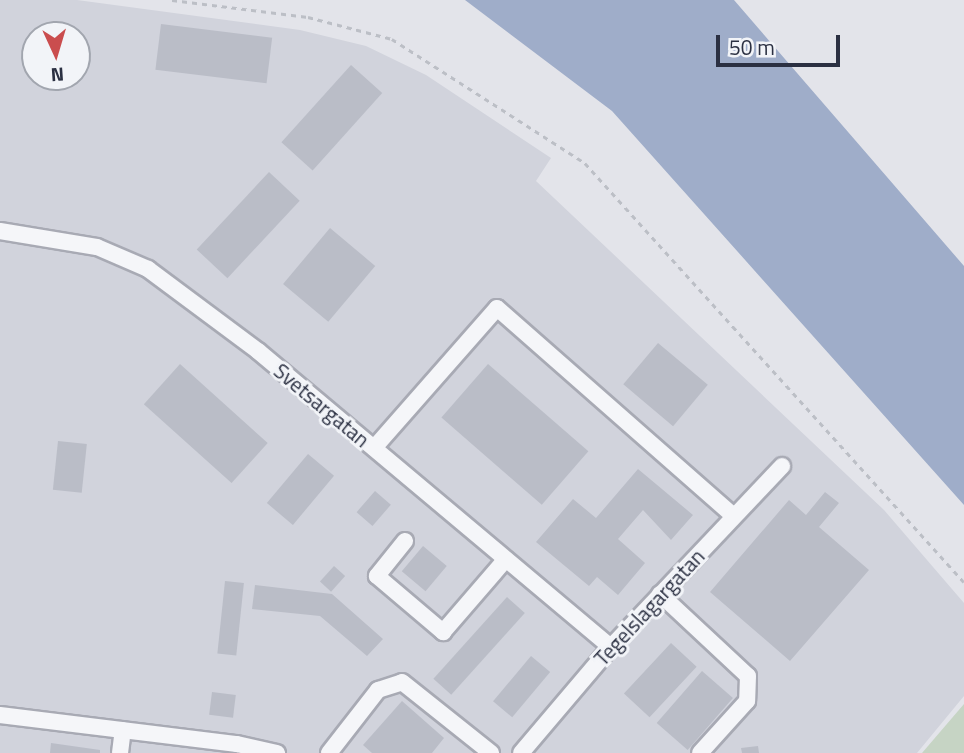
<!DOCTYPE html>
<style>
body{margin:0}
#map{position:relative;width:964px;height:753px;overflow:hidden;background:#e3e4ea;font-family:"Titillium Web",sans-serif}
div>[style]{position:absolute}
.built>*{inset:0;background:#d1d3dc}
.green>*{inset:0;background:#c6d4c4}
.water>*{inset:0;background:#9fadc9}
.building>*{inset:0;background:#babdc7;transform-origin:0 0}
.path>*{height:2.5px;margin-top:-1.25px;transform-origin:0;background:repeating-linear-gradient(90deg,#bcbfc6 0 5px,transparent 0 10px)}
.roads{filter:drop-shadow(2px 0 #a8aab4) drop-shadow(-2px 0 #a8aab4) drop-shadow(0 2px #a8aab4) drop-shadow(0 -2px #a8aab4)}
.minor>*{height:16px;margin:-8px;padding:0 8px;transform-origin:8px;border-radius:8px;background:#f5f6f9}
span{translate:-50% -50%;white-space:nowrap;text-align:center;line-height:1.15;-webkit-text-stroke:6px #f2f4f8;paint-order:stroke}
.street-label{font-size:21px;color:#2b3042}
.north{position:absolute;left:21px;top:21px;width:70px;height:70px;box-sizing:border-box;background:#f2f4f8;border:2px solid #a2a6af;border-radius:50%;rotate:176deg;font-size:19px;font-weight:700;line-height:28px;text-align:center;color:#2b3042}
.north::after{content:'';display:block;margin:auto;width:24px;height:32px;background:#ca4d4e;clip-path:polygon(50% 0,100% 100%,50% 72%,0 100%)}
.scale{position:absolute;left:716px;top:35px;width:124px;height:32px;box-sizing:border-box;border:4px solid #2b3042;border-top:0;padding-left:9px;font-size:21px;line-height:24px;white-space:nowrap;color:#2b3042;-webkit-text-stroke:5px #f2f4f8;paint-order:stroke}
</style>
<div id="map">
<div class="built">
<i style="clip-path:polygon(evenodd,0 0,77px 0,300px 30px,366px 46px,426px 75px,551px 158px,536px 181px,884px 510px,964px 603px,964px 696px,917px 753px,0 753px,0 0,35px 35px,77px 35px,77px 77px,35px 77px,35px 35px)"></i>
</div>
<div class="green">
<i style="clip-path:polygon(964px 704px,964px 753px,922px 753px)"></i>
</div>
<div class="water">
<i style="clip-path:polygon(465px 0,734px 0,964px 266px,964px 505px,612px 111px)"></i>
</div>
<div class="building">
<i style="left:161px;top:24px;width:112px;height:46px;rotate:7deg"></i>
<i style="left:351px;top:65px;width:42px;height:104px;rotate:42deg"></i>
<i style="left:269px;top:172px;width:42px;height:106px;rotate:43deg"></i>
<i style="left:330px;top:228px;width:59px;height:73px;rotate:40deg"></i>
<i style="left:658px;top:343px;width:65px;height:54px;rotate:40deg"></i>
<i style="left:180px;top:364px;width:118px;height:54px;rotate:42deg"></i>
<i style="left:488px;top:364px;width:133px;height:71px;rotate:41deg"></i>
<i style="left:58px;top:441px;width:29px;height:49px;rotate:6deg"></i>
<i style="left:308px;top:454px;width:34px;height:64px;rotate:40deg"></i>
<i style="clip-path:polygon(638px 469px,693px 515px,671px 540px,643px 510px,618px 539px,645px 563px,618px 595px,597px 577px,589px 586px,536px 542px,573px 499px,596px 518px)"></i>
<i style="left:375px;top:491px;width:21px;height:28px;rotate:41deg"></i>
<i style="clip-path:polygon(825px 492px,839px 503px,819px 527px,869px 570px,790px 661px,710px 592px,789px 500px,806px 515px)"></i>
<i style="left:423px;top:546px;width:31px;height:33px;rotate:40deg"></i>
<i style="left:334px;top:566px;width:15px;height:21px;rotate:42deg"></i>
<i style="left:225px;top:581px;width:19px;height:73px;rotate:6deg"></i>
<i style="clip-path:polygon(255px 585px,332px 594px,383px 639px,367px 656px,320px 616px,252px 609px)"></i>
<i style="left:507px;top:597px;width:24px;height:110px;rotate:42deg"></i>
<i style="left:671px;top:643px;width:35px;height:69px;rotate:43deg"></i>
<i style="left:531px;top:656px;width:25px;height:59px;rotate:40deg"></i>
<i style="left:702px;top:671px;width:41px;height:69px;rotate:41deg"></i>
<i style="left:212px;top:692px;width:24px;height:23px;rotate:7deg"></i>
<i style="clip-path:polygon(402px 701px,444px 738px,432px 753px,372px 753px,363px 745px)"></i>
<i style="clip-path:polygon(51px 743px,100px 750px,100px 753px,50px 753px)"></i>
<i style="clip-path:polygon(758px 746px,759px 753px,742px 753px,741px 748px)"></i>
</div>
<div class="path">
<i style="left:172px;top:0;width:137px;rotate:7.1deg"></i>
<i style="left:308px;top:17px;width:87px;rotate:14.7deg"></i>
<i style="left:392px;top:39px;width:229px;rotate:32.7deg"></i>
<i style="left:585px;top:163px;width:565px;rotate:47.87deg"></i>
</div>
<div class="roads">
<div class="minor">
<i style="left:0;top:231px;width:98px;rotate:9.4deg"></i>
<i style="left:97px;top:247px;width:56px;rotate:23.3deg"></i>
<i style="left:148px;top:269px;width:137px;rotate:36.7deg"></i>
<i style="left:258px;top:351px;width:461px;rotate:40deg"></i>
<i style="left:374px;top:448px;width:186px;rotate:-48.7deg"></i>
<i style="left:497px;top:308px;width:315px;rotate:41.3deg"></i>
<i style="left:405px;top:541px;width:45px;rotate:128.7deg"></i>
<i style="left:377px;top:576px;width:87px;rotate:40.3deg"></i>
<i style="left:443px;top:632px;width:96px;rotate:-49.2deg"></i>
<i style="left:660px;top:594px;width:120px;rotate:43deg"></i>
<i style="left:748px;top:676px;width:25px;rotate:92deg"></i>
<i style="left:747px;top:701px;width:70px;rotate:132.1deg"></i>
<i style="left:0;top:715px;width:239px;rotate:7deg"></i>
<i style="left:237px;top:744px;width:41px;rotate:12.7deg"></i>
<i style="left:120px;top:753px;width:23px;rotate:-83deg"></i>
<i style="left:329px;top:753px;width:80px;rotate:-52.1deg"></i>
<i style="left:378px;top:690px;width:25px;rotate:-18deg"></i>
<i style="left:402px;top:682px;width:114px;rotate:38.6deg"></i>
<i style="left:521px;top:753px;width:139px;rotate:-49.7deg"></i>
<i style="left:611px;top:647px;width:249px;rotate:-46.6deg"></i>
</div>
</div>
<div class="street-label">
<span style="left:322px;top:405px;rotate:40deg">Svetsargatan</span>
<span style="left:649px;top:607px;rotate:-47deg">Tegelslagargatan</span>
</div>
<div class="north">N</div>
<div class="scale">50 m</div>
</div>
